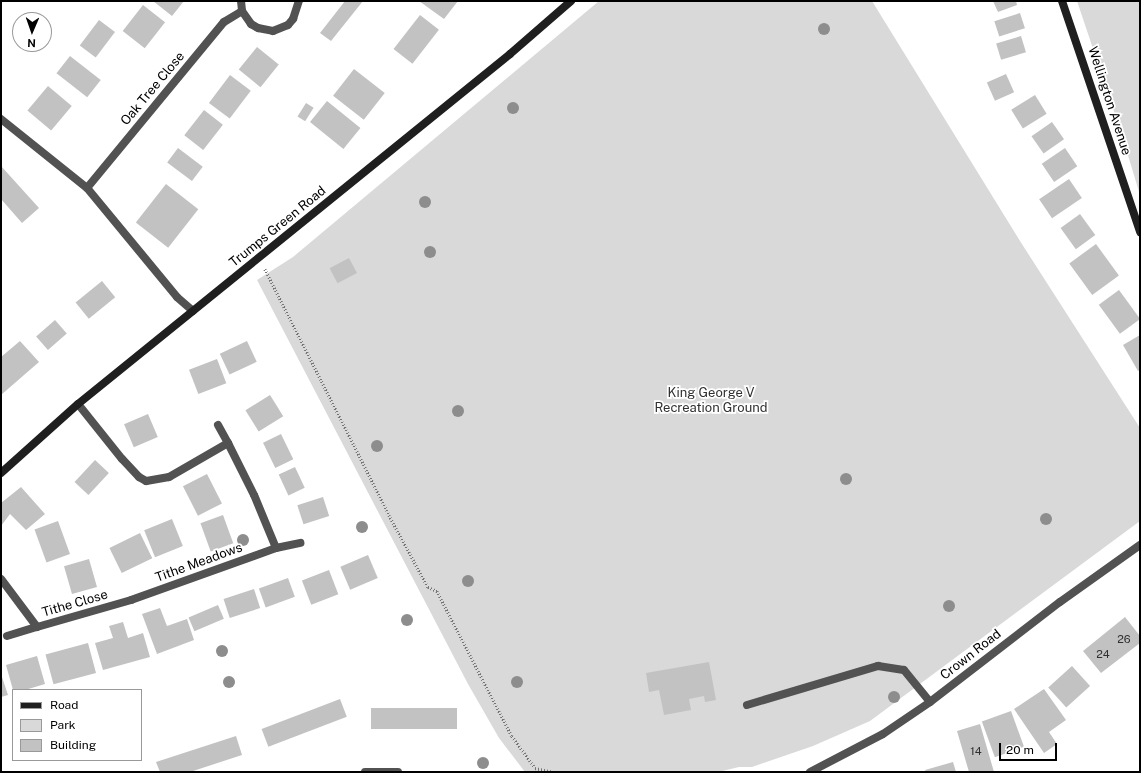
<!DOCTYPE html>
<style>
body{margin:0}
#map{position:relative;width:1141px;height:773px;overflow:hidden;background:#fff;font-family:"Public Sans",sans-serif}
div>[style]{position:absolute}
.green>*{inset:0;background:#d9d9d9}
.building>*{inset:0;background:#c2c2c2;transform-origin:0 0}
.path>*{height:2.5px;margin-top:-1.25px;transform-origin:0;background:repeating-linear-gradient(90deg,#747474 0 1px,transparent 0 3px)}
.lane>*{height:8px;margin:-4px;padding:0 4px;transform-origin:4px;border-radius:4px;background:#525252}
.street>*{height:8px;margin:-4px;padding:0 4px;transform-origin:4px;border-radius:4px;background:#525252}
.secondary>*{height:8px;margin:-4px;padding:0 4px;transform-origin:4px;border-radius:4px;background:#1f1f1f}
.trees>*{width:12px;height:12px;margin:-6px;border-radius:50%;background:#8d8d8d}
span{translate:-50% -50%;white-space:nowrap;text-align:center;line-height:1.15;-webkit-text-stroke:3.5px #fff;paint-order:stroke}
.number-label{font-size:11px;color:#303030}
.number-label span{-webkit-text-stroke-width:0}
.street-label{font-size:13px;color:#000}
.park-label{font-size:13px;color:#303030}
.frame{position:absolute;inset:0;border:2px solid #000;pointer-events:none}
.legend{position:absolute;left:12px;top:689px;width:130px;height:72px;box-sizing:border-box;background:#fff;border:1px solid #999;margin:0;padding:5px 7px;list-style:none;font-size:12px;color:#000}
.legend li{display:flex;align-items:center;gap:8px;height:20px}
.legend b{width:20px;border:1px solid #999}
.north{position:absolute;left:12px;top:12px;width:40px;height:40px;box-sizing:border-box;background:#fff;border:1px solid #999;border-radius:50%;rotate:182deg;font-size:11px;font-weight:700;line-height:16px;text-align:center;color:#000}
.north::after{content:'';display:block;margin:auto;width:14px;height:18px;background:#000;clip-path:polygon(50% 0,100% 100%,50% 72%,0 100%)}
.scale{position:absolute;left:999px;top:743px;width:58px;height:18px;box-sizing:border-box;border:2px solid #000;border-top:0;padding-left:5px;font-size:12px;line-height:14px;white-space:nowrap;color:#000;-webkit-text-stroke:3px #fff;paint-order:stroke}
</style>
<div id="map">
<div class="green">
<i style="clip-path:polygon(599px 1px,872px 1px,1020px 241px,1140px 428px,1140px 521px,870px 721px,813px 746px,752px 767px,739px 767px,718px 772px,525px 772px,499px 738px,468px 684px,257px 280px,293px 257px)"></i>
<i style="clip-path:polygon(1077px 1px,1140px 1px,1140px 195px,1120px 129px)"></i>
</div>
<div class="building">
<i style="clip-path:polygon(153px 1px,184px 1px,172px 16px)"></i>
<i style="clip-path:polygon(345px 1px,363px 1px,331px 41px,320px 33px)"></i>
<i style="clip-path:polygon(419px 1px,458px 1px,444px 19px)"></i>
<i style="clip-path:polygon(993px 1px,1016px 1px,1017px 5px,998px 12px)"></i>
<i style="left:143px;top:5px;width:28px;height:33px;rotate:38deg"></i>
<i style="left:1020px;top:13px;width:16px;height:27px;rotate:72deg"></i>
<i style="left:420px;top:15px;width:24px;height:43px;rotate:38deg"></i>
<i style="left:99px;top:20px;width:20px;height:32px;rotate:37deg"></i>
<i style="left:1021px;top:36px;width:17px;height:26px;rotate:73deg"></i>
<i style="left:257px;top:47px;width:28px;height:29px;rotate:39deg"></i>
<i style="left:70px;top:56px;width:39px;height:22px;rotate:38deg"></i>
<i style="left:354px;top:69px;width:39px;height:34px;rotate:38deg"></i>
<i style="left:1006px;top:74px;width:20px;height:21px;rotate:66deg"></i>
<i style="left:230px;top:75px;width:26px;height:35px;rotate:37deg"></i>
<i style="left:48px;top:86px;width:31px;height:32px;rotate:40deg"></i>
<i style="left:1035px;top:95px;width:22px;height:28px;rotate:58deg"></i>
<i style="left:327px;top:101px;width:43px;height:27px;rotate:39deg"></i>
<i style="left:306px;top:103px;width:9px;height:16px;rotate:32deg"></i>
<i style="left:204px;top:110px;width:24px;height:32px;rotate:38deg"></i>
<i style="left:1052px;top:122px;width:21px;height:25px;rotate:55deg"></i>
<i style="left:178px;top:148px;width:31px;height:18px;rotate:37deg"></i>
<i style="left:1065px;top:148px;width:22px;height:28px;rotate:56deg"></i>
<i style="clip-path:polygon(1px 166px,39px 208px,22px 223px,1px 199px)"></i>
<i style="left:1069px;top:179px;width:23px;height:36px;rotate:56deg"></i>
<i style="left:166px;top:184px;width:41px;height:49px;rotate:38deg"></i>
<i style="left:1080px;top:214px;width:26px;height:24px;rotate:54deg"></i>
<i style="left:1096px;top:244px;width:39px;height:33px;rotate:54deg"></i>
<i style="left:349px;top:258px;width:17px;height:22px;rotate:62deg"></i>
<i style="left:102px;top:281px;width:21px;height:34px;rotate:51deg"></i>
<i style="left:1119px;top:290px;width:36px;height:25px;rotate:54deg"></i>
<i style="left:55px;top:320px;width:18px;height:25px;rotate:49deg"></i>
<i style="clip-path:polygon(1140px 335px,1140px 370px,1138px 371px,1123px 345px)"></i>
<i style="clip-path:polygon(20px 341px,39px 362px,1px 395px,1px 357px)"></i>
<i style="left:247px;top:341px;width:23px;height:30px;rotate:65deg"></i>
<i style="left:217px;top:359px;width:26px;height:30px;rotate:69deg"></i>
<i style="left:270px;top:395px;width:25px;height:29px;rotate:58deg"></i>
<i style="left:148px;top:414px;width:25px;height:26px;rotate:67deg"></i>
<i style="left:281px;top:434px;width:28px;height:20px;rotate:64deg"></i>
<i style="left:95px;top:460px;width:19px;height:30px;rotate:43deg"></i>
<i style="left:295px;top:467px;width:23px;height:18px;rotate:65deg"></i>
<i style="left:207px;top:474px;width:33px;height:27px;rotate:63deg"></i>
<i style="clip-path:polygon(21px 487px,45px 514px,26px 530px,10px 514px,1px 526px,1px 503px)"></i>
<i style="left:323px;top:497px;width:20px;height:27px;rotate:72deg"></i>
<i style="left:223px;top:515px;width:30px;height:24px;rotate:70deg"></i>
<i style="left:172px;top:519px;width:29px;height:30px;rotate:68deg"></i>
<i style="left:58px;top:521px;width:35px;height:25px;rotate:70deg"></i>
<i style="left:140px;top:533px;width:28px;height:34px;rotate:64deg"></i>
<i style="left:368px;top:555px;width:25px;height:30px;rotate:67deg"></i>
<i style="left:89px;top:559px;width:29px;height:26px;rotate:74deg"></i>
<i style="left:329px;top:570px;width:26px;height:29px;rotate:69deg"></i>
<i style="left:288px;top:578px;width:20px;height:31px;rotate:70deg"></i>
<i style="left:254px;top:589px;width:20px;height:32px;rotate:72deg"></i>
<i style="left:218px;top:605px;width:15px;height:32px;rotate:67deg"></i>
<i style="clip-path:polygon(160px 608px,167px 626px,187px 619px,194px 640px,157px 654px,142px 614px)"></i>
<i style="clip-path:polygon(1125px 617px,1140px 636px,1140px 643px,1101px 673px,1083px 651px)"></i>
<i style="clip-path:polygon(123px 622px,128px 638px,143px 633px,150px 657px,103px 670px,95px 643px,113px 638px,109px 626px)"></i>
<i style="left:88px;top:643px;width:31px;height:44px;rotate:75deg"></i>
<i style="clip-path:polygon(37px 656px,45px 684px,25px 690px,13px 690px,6px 665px)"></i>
<i style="clip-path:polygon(709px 662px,716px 700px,705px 702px,704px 696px,689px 699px,691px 710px,664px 715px,659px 690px,649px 692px,646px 673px)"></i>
<i style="left:1072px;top:666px;width:27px;height:32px;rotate:48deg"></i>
<i style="clip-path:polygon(1px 674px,8px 695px,1px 697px)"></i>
<i style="clip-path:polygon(1044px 689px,1066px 720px,1049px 732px,1057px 744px,1044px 753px,1014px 709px)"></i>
<i style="left:340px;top:699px;width:19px;height:84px;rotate:69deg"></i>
<i style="left:457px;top:708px;width:21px;height:86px;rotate:90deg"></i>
<i style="left:1011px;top:711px;width:38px;height:31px;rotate:70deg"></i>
<i style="clip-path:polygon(980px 724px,994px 772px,969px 772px,957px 731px)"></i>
<i style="clip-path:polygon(236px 736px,242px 755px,190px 772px,160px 772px,156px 762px)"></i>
<i style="clip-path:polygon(953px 762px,956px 772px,926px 772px,925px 770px)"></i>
</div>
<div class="path">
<i style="left:265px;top:269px;width:275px;rotate:63.2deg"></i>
<i style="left:389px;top:515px;width:82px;rotate:61.6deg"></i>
<i style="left:428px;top:587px;width:10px;rotate:24deg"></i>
<i style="left:437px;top:591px;width:163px;rotate:62.7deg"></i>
<i style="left:512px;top:736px;width:39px;rotate:54deg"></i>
<i style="left:535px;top:768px;width:19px;rotate:12deg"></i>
</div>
<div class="lane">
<i style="left:747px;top:705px;width:137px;rotate:-16.6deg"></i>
<i style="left:878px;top:666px;width:26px;rotate:9deg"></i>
<i style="left:904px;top:670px;width:41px;rotate:50.9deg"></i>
</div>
<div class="street">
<i style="left:241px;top:1px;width:10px;rotate:84deg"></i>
<i style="left:242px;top:11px;width:16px;rotate:55deg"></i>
<i style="left:251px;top:24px;width:8px;rotate:30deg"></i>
<i style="left:258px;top:28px;width:15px;rotate:11deg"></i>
<i style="left:273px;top:31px;width:16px;rotate:-22deg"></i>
<i style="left:288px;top:25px;width:8px;rotate:-50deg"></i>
<i style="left:293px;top:19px;width:19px;rotate:-72deg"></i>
<i style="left:1px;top:119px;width:110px;rotate:38.7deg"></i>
<i style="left:193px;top:311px;width:21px;rotate:-139deg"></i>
<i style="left:177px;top:297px;width:141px;rotate:-129.5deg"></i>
<i style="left:87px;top:188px;width:215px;rotate:-50.5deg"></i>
<i style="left:224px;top:22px;width:21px;rotate:-31deg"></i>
<i style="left:218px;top:425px;width:21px;rotate:61deg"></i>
<i style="left:276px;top:548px;width:25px;rotate:-12deg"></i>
<i style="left:1px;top:579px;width:60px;rotate:53.1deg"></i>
<i style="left:37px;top:627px;width:98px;rotate:-16deg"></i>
<i style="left:131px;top:600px;width:154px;rotate:-19.7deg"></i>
<i style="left:276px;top:548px;width:57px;rotate:-112.5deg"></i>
<i style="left:254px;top:495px;width:58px;rotate:-116.6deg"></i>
<i style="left:228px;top:443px;width:68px;rotate:150deg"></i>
<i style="left:169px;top:477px;width:23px;rotate:170deg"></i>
<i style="left:146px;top:481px;width:8px;rotate:-150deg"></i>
<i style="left:139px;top:477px;width:25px;rotate:-133deg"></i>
<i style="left:122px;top:459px;width:70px;rotate:-128.7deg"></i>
<i style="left:7px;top:636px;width:31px;rotate:-17deg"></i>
<i style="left:365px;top:772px;width:33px"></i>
<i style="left:810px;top:772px;width:82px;rotate:-27.5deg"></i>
<i style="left:883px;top:734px;width:57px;rotate:-34.2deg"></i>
<i style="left:930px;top:702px;width:164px;rotate:-37.6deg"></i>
<i style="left:1060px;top:602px;width:98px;rotate:-35.5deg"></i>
</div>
<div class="secondary">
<i style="left:1062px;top:1px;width:244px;rotate:71.3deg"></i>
<i style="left:1px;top:473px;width:103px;rotate:-41.9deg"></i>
<i style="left:78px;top:404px;width:556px;rotate:-39.01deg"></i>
<i style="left:510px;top:54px;width:81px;rotate:-41deg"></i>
</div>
<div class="trees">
<i style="left:824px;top:29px"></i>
<i style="left:513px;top:108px"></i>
<i style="left:425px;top:202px"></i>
<i style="left:430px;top:252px"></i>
<i style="left:458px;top:411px"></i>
<i style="left:377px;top:446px"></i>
<i style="left:846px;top:479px"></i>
<i style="left:1046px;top:519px"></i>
<i style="left:362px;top:527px"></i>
<i style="left:243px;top:540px"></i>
<i style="left:468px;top:581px"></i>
<i style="left:949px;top:606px"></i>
<i style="left:407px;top:620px"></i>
<i style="left:222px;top:651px"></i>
<i style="left:229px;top:682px"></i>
<i style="left:517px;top:682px"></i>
<i style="left:894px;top:697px"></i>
<i style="left:483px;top:763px"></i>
</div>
<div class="number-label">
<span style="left:1124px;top:639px">26</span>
<span style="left:1103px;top:654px">24</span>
<span style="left:976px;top:751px">14</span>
</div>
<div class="street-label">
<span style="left:153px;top:89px;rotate:-50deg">Oak Tree Close</span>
<span style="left:1109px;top:101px;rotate:72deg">Wellington Avenue</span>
<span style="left:278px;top:227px;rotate:-39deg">Trumps Green Road</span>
<span style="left:199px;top:563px;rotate:-20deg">Tithe Meadows</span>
<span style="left:75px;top:604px;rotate:-16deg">Tithe Close</span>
<span style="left:971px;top:655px;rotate:-38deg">Crown Road</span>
</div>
<div class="park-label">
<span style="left:711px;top:401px">King George V<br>Recreation Ground</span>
</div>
<div class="frame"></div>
<ul class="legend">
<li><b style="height:5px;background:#1f1f1f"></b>Road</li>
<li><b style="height:11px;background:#d9d9d9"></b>Park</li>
<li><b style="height:11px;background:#c2c2c2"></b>Building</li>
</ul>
<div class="north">N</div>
<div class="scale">20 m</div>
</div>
